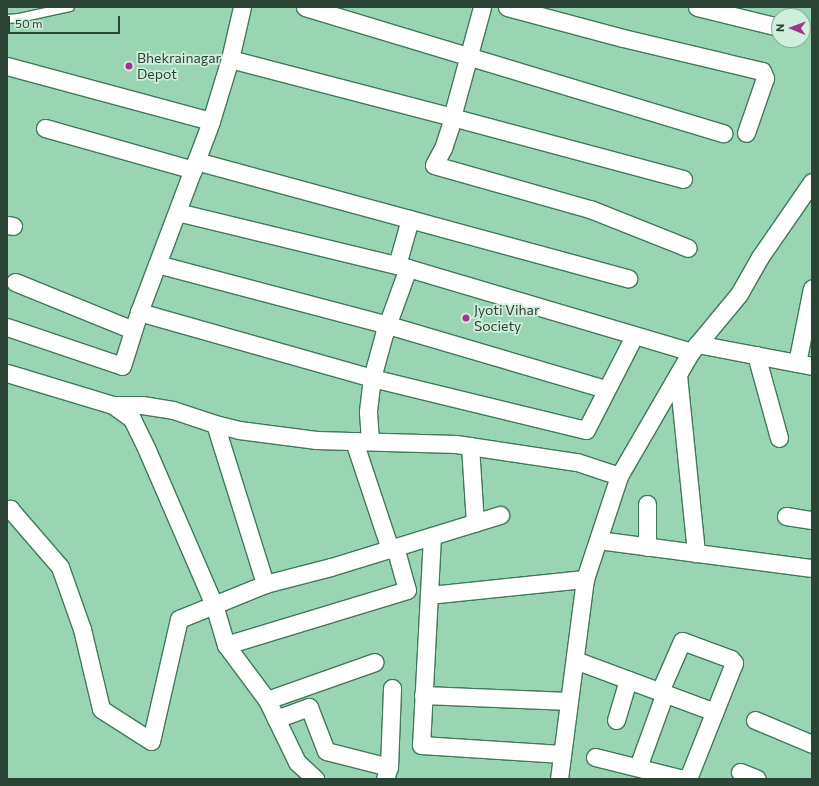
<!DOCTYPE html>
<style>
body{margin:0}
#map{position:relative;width:819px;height:786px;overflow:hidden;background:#99d5b2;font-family:Commissioner,sans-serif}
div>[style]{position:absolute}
.roads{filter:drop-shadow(1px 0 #3f795a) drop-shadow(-1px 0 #3f795a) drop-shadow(0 1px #3f795a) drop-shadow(0 -1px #3f795a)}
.service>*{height:8px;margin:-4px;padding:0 4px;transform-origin:4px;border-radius:4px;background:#fff}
.minor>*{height:17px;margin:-8.5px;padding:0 8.5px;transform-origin:8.5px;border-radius:8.5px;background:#fff}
.dots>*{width:11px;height:11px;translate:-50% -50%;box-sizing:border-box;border:2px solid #d0eedc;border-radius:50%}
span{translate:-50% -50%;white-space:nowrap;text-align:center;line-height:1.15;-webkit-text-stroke:3.5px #d0eedc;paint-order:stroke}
.poi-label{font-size:14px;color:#2a4334}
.left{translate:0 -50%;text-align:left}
.frame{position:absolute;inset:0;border:8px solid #2a4334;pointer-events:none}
.north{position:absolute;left:771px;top:8px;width:40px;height:40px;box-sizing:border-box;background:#d0eedc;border:1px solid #8eaa99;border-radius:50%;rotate:271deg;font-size:11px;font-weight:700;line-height:16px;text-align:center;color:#2a4334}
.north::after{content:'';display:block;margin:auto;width:14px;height:18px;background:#a7328c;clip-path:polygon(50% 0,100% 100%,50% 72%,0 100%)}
.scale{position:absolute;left:8px;top:16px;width:112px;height:18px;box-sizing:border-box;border:2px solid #2a4334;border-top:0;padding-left:5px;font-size:12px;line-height:14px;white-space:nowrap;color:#2a4334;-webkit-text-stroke:3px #d0eedc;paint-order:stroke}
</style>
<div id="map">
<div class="roads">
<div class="service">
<i style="left:7px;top:19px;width:12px;rotate:-5deg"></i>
<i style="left:19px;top:18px;width:52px;rotate:-12.2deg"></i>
</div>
<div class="minor">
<i style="left:305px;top:7px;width:437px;rotate:16.8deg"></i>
<i style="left:507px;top:7px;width:120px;rotate:15deg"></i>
<i style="left:623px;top:38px;width:143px;rotate:13.4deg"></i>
<i style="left:762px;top:71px;width:8px;rotate:67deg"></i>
<i style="left:765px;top:78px;width:58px;rotate:109.1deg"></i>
<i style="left:697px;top:7px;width:84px;rotate:13.7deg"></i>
<i style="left:230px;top:59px;width:229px;rotate:14.6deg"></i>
<i style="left:452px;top:117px;width:114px;rotate:-74.7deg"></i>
<i style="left:7px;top:66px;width:211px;rotate:15.1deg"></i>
<i style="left:45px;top:128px;width:154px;rotate:15.8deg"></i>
<i style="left:196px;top:161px;width:448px;rotate:15.2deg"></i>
<i style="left:683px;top:179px;width:239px;rotate:-165deg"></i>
<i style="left:452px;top:117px;width:10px;rotate:101deg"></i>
<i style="left:450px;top:127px;width:22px;rotate:108deg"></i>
<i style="left:443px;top:148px;width:19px;rotate:118deg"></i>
<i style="left:434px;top:165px;width:162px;rotate:15.8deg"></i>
<i style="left:590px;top:209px;width:105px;rotate:21.7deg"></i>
<i style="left:177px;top:212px;width:238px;rotate:13.6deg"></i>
<i style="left:408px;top:268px;width:70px;rotate:110deg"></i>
<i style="left:384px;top:334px;width:46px;rotate:105.3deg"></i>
<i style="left:372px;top:378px;width:220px;rotate:13.7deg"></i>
<i style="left:586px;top:430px;width:106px;rotate:-62.9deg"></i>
<i style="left:7px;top:225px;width:6px;rotate:9deg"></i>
<i style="left:157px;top:264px;width:239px;rotate:14.8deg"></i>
<i style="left:388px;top:325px;width:227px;rotate:16.4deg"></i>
<i style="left:397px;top:265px;width:48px;rotate:-74.2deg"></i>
<i style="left:408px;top:268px;width:295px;rotate:16.5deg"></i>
<i style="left:15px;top:282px;width:127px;rotate:22.1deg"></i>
<i style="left:139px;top:312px;width:242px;rotate:15.8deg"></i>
<i style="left:372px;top:378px;width:34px;rotate:97deg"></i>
<i style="left:368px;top:412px;width:29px;rotate:86deg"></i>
<i style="left:7px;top:327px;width:121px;rotate:18.7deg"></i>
<i style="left:122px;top:366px;width:57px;rotate:-72.5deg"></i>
<i style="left:139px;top:312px;width:204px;rotate:-69.3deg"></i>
<i style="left:211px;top:121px;width:65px;rotate:-73deg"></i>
<i style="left:230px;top:59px;width:53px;rotate:-77deg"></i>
<i style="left:697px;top:344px;width:117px;rotate:10.8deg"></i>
<i style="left:756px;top:355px;width:86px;rotate:74.5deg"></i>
<i style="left:797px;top:363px;width:76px;rotate:-78.7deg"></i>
<i style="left:7px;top:373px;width:111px;rotate:16.8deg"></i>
<i style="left:113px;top:405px;width:29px"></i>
<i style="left:142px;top:405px;width:31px;rotate:9deg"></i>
<i style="left:173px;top:410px;width:44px;rotate:18.4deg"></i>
<i style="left:215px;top:424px;width:25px;rotate:14deg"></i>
<i style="left:239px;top:430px;width:78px;rotate:7.4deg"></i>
<i style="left:316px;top:440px;width:140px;rotate:1.6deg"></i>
<i style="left:456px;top:444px;width:122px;rotate:8.5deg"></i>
<i style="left:577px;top:462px;width:44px;rotate:18.4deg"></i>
<i style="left:678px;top:375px;width:179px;rotate:84.2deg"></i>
<i style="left:113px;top:405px;width:24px;rotate:36deg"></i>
<i style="left:132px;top:419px;width:34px;rotate:64deg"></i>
<i style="left:147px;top:450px;width:169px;rotate:66.6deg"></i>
<i style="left:214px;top:605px;width:42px;rotate:73.3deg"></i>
<i style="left:226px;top:645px;width:69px;rotate:53.3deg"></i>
<i style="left:267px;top:700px;width:69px;rotate:64.2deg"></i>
<i style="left:297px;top:762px;width:25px;rotate:43deg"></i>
<i style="left:215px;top:424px;width:168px;rotate:72.6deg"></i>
<i style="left:354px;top:441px;width:114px;rotate:71.6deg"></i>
<i style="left:470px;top:446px;width:77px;rotate:86.3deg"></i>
<i style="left:7px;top:511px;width:4px;rotate:-34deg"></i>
<i style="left:10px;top:509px;width:77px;rotate:49.2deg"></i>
<i style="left:60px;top:567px;width:66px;rotate:70.5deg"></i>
<i style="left:82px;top:629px;width:82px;rotate:76.6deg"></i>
<i style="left:101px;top:709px;width:59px;rotate:32.6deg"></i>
<i style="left:151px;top:741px;width:125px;rotate:-77.1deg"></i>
<i style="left:179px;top:619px;width:93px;rotate:-22.1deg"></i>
<i style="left:265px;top:584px;width:68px;rotate:-14.4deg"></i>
<i style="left:331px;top:567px;width:177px;rotate:-17.1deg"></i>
<i style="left:786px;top:516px;width:26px;rotate:9deg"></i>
<i style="left:432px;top:536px;width:209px;rotate:93deg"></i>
<i style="left:421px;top:745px;width:141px;rotate:3.7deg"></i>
<i style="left:598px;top:540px;width:216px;rotate:7.5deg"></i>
<i style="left:647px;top:547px;width:43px;rotate:-90deg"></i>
<i style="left:429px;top:595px;width:157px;rotate:-5.9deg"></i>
<i style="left:226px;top:645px;width:189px;rotate:-16.9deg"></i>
<i style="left:407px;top:590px;width:45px;rotate:-105.6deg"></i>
<i style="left:575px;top:660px;width:149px;rotate:20.4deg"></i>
<i style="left:423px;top:695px;width:146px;rotate:2.4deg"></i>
<i style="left:267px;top:700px;width:114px;rotate:-19.4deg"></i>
<i style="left:276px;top:719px;width:35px;rotate:-20deg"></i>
<i style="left:309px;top:707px;width:47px;rotate:68.9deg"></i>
<i style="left:326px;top:751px;width:65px;rotate:14.3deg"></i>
<i style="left:616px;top:720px;width:42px;rotate:-73.3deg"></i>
<i style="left:755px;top:720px;width:62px;rotate:22.8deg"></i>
<i style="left:595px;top:757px;width:91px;rotate:14deg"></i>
<i style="left:683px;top:779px;width:7px;rotate:-27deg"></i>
<i style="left:689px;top:776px;width:122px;rotate:-68.3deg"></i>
<i style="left:734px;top:663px;width:5px;rotate:-127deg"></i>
<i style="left:731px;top:659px;width:52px;rotate:-159.8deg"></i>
<i style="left:682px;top:641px;width:55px;rotate:113.7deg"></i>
<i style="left:638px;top:767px;width:79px;rotate:-70deg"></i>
<i style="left:740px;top:772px;width:18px;rotate:22deg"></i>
<i style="left:385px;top:779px;width:13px;rotate:-72deg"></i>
<i style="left:389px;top:767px;width:79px;rotate:-87.8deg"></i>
<i style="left:559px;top:779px;width:202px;rotate:-82.6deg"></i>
<i style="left:585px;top:579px;width:108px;rotate:-71.7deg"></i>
<i style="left:619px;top:476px;width:143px;rotate:-59.9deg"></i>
<i style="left:691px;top:352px;width:75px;rotate:-50.4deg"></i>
<i style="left:739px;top:294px;width:43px;rotate:-60.4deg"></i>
<i style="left:760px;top:257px;width:91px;rotate:-55.3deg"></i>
</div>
</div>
<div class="dots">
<i style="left:129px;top:66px;background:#a7328c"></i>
<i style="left:466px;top:318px;background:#a7328c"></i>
</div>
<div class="poi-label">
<span class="left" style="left:137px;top:66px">Bhekrainagar<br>Depot</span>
<span class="left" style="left:474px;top:318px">Jyoti Vihar<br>Society</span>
</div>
<div class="frame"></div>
<div class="north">N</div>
<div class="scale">50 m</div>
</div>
